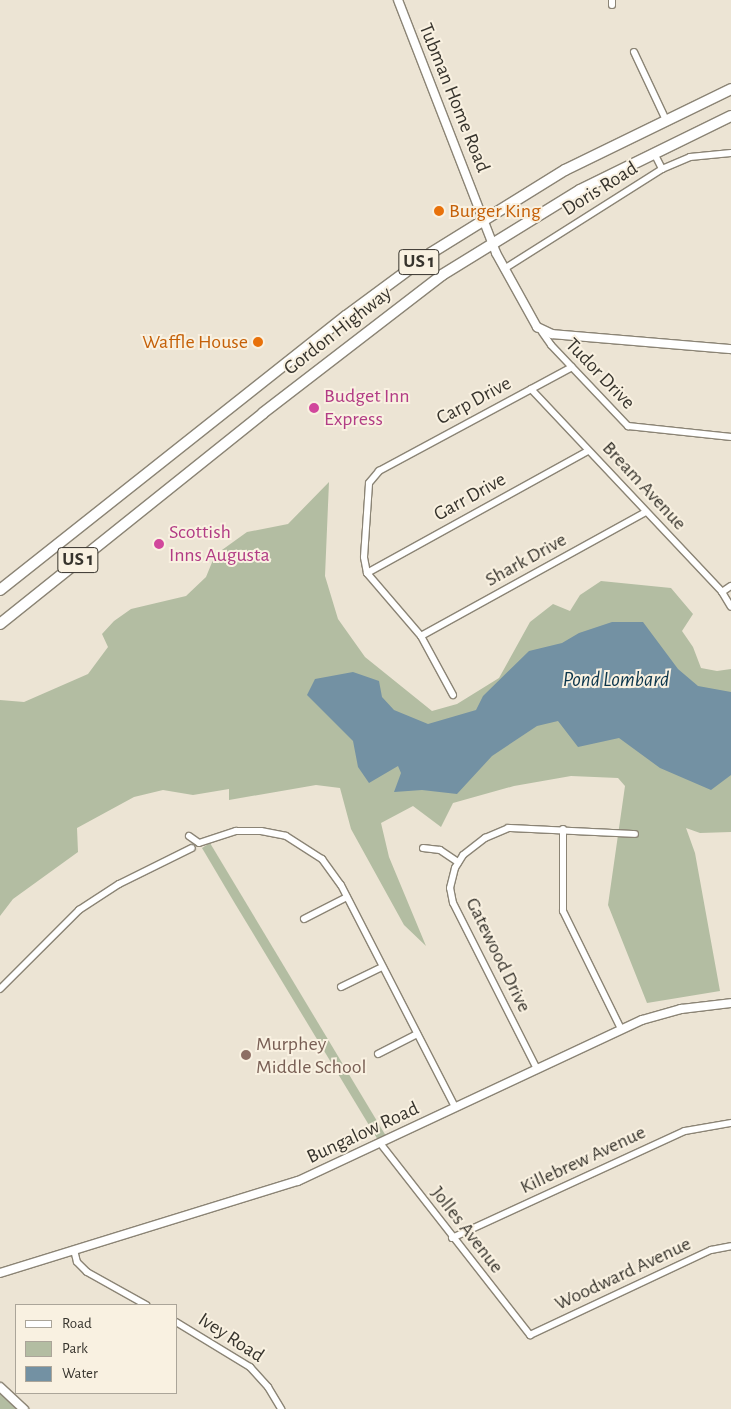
<!DOCTYPE html>
<style>
body{margin:0}
#map{position:relative;width:731px;height:1409px;overflow:hidden;background:#ece4d4;font-family:"Alegreya Sans",sans-serif}
div>[style]{position:absolute}
.green>*{inset:0;background:#b3bda2}
.water>*{inset:0;background:#7391a3}
.roads{filter:drop-shadow(1px 0 #8b8475) drop-shadow(-1px 0 #8b8475) drop-shadow(0 1px #8b8475) drop-shadow(0 -1px #8b8475)}
.minor>*{height:6px;margin:-3px;padding:0 3px;transform-origin:3px;border-radius:3px;background:#fff}
.tertiary>*{height:8px;margin:-4px;padding:0 4px;transform-origin:4px;border-radius:4px;background:#fff}
.trunk>*{height:10px;margin:-5px;padding:0 5px;transform-origin:5px;border-radius:5px;background:#fff}
.dots>*{width:14px;height:14px;translate:-50% -50%;box-sizing:border-box;border:2px solid #f9f1e1;border-radius:50%}
span{translate:-50% -50%;white-space:nowrap;text-align:center;line-height:1.15;-webkit-text-stroke:4px #f9f1e1;paint-order:stroke}
.shield-label span{padding:1px 4px;background:#f9f1e1;border:1px solid;border-radius:4px;-webkit-text-stroke-width:0}
.shield-label{font-size:19px;color:#37342d;font-weight:700}
.street-label{font-size:20px;color:#37342d}
.food-label{font-size:20px;color:#c56008}
.left{translate:0 -50%;text-align:left}
.right{translate:-100% -50%;text-align:right}
.hotel-label{font-size:20px;color:#b23c85}
.education-label{font-size:20px;color:#785e54}
.water-label{font-size:21px;color:#0c364c;font-style:italic}
.legend{position:absolute;left:15px;top:1304px;width:162px;height:90px;box-sizing:border-box;background:#f9f1e1;border:1px solid #aba599;margin:0;padding:6px 9px;list-style:none;font-size:15px;color:#37342d}
.legend li{display:flex;align-items:center;gap:10px;height:25px}
.legend b{width:25px;border:1px solid #aba599}
</style>
<div id="map">
<div class="green">
<i style="clip-path:polygon(329px 482px,325px 576px,338px 619px,365px 657px,432px 711px,457px 704px,499px 678px,530px 622px,553px 604px,570px 611px,580px 595px,601px 581px,671px 588px,693px 614px,682px 631px,693px 647px,701px 668px,717px 671px,731px 669px,731px 832px,700px 833px,686px 828px,695px 853px,720px 991px,647px 1003px,608px 905px,625px 786px,618px 778px,571px 776px,514px 786px,453px 803px,441px 827px,413px 806px,381px 823px,389px 857px,426px 946px,404px 925px,351px 829px,340px 788px,316px 785px,229px 800px,229px 789px,193px 795px,163px 790px,134px 797px,77px 828px,78px 852px,13px 899px,0 916px,0 700px,24px 702px,88px 674px,108px 647px,102px 634px,114px 621px,131px 609px,186px 596px,206px 577px,215px 555px,247px 532px,288px 524px)"></i>
<i style="clip-path:polygon(210px 843px,386px 1136px,378px 1140px,234px 902px,202px 848px)"></i>
<i style="clip-path:polygon(0 1390px,19px 1409px,0 1409px)"></i>
</div>
<div class="water">
<i style="clip-path:polygon(612px 622px,643px 622px,678px 669px,698px 686px,731px 692px,731px 775px,711px 790px,660px 768px,619px 738px,578px 747px,558px 721px,537px 726px,492px 756px,457px 794px,422px 790px,394px 792px,401px 773px,398px 766px,369px 783px,358px 767px,353px 741px,307px 695px,315px 679px,353px 672px,379px 681px,382px 697px,394px 710px,428px 724px,476px 710px,483px 696px,529px 651px,562px 643px,579px 633px)"></i>
</div>
<div class="roads">
<div class="minor">
<i style="left:612px;top:0;width:5px;rotate:90deg"></i>
<i style="left:634px;top:52px;width:75px;rotate:64.8deg"></i>
<i style="left:654px;top:153px;width:18px;rotate:63deg"></i>
<i style="left:504px;top:269px;width:187px;rotate:-32.3deg"></i>
<i style="left:662px;top:169px;width:30px;rotate:-23deg"></i>
<i style="left:690px;top:157px;width:41px;rotate:-5.6deg"></i>
<i style="left:542px;top:332px;width:16px;rotate:55deg"></i>
<i style="left:551px;top:345px;width:112px;rotate:46.5deg"></i>
<i style="left:628px;top:426px;width:104px;rotate:6.1deg"></i>
<i style="left:531px;top:389px;width:279px;rotate:46.7deg"></i>
<i style="left:722px;top:592px;width:17px;rotate:59deg"></i>
<i style="left:367px;top:573px;width:252px;rotate:-28.9deg"></i>
<i style="left:722px;top:592px;width:11px;rotate:-34deg"></i>
<i style="left:421px;top:636px;width:257px;rotate:-28.9deg"></i>
<i style="left:453px;top:695px;width:67px;rotate:-118.5deg"></i>
<i style="left:421px;top:636px;width:83px;rotate:-130.6deg"></i>
<i style="left:367px;top:573px;width:16px;rotate:-101deg"></i>
<i style="left:364px;top:557px;width:74px;rotate:-86.1deg"></i>
<i style="left:369px;top:483px;width:16px;rotate:-50deg"></i>
<i style="left:379px;top:471px;width:219px;rotate:-28.3deg"></i>
<i style="left:563px;top:829px;width:82px;rotate:90deg"></i>
<i style="left:563px;top:911px;width:131px;rotate:63.8deg"></i>
<i style="left:189px;top:836px;width:12px;rotate:35deg"></i>
<i style="left:199px;top:843px;width:39px;rotate:-18deg"></i>
<i style="left:236px;top:831px;width:25px"></i>
<i style="left:261px;top:831px;width:25px;rotate:11deg"></i>
<i style="left:286px;top:836px;width:43px;rotate:32.6deg"></i>
<i style="left:322px;top:859px;width:32px;rotate:54deg"></i>
<i style="left:341px;top:885px;width:250px;rotate:62.8deg"></i>
<i style="left:423px;top:848px;width:17px;rotate:7deg"></i>
<i style="left:440px;top:850px;width:22px;rotate:34deg"></i>
<i style="left:304px;top:919px;width:48px;rotate:-27.1deg"></i>
<i style="left:341px;top:987px;width:46px;rotate:-26deg"></i>
<i style="left:0;top:989px;width:112px;rotate:-45deg"></i>
<i style="left:79px;top:910px;width:48px;rotate:-33deg"></i>
<i style="left:119px;top:884px;width:81px;rotate:-26.3deg"></i>
<i style="left:378px;top:1054px;width:44px;rotate:-27.1deg"></i>
<i style="left:537px;top:1069px;width:186px;rotate:-116.8deg"></i>
<i style="left:453px;top:903px;width:15px;rotate:-101deg"></i>
<i style="left:450px;top:888px;width:21px;rotate:-76deg"></i>
<i style="left:455px;top:868px;width:15px;rotate:-58deg"></i>
<i style="left:463px;top:855px;width:28px;rotate:-38deg"></i>
<i style="left:485px;top:838px;width:25px;rotate:-23deg"></i>
<i style="left:508px;top:828px;width:127px;rotate:2.7deg"></i>
<i style="left:380px;top:1143px;width:244px;rotate:52deg"></i>
<i style="left:530px;top:1335px;width:200px;rotate:-25.2deg"></i>
<i style="left:711px;top:1250px;width:20px;rotate:-11deg"></i>
<i style="left:452px;top:1238px;width:256px;rotate:-24.7deg"></i>
<i style="left:685px;top:1131px;width:47px;rotate:-9.9deg"></i>
<i style="left:74px;top:1250px;width:12px;rotate:76deg"></i>
<i style="left:77px;top:1262px;width:14px;rotate:45deg"></i>
<i style="left:87px;top:1272px;width:68px;rotate:29.2deg"></i>
<i style="left:176px;top:1322px;width:87px;rotate:31.3deg"></i>
<i style="left:250px;top:1367px;width:27px;rotate:48deg"></i>
<i style="left:268px;top:1387px;width:26px;rotate:59deg"></i>
</div>
<div class="tertiary">
<i style="left:398px;top:0;width:271px;rotate:68.8deg"></i>
<i style="left:496px;top:253px;width:85px;rotate:61deg"></i>
<i style="left:537px;top:327px;width:17px;rotate:25deg"></i>
<i style="left:552px;top:334px;width:180px;rotate:4.8deg"></i>
<i style="left:0;top:1273px;width:312px;rotate:-17.2deg"></i>
<i style="left:298px;top:1181px;width:380px;rotate:-25.1deg"></i>
<i style="left:642px;top:1020px;width:41px;rotate:-15.8deg"></i>
<i style="left:681px;top:1009px;width:50px;rotate:-6.8deg"></i>
<i style="left:0;top:1387px;width:33px;rotate:43deg"></i>
</div>
<div class="trunk">
<i style="left:0;top:590px;width:441px;rotate:-38.4deg"></i>
<i style="left:346px;top:316px;width:106px;rotate:-36.5deg"></i>
<i style="left:431px;top:253px;width:158px;rotate:-31.8deg"></i>
<i style="left:565px;top:170px;width:185px;rotate:-26deg"></i>
<i style="left:0;top:624px;width:337px;rotate:-38.7deg"></i>
<i style="left:263px;top:413px;width:226px;rotate:-37.6deg"></i>
<i style="left:442px;top:275px;width:162px;rotate:-31.6deg"></i>
<i style="left:580px;top:190px;width:168px;rotate:-26.1deg"></i>
</div>
</div>
<div class="dots">
<i style="left:439px;top:211px;background:#e8710a"></i>
<i style="left:258px;top:342px;background:#e8710a"></i>
<i style="left:314px;top:408px;background:#d1479c"></i>
<i style="left:159px;top:544px;background:#d1479c"></i>
<i style="left:246px;top:1055px;background:#8d6e63"></i>
</div>
<div class="shield-label">
<span style="left:419px;top:262px">US 1</span>
<span style="left:78px;top:560px">US 1</span>
</div>
<div class="street-label">
<span style="left:454px;top:98px;rotate:68deg">Tubman Home Road</span>
<span style="left:600px;top:189px;rotate:-32deg">Doris Road</span>
<span style="left:338px;top:331px;rotate:-38deg">Gordon Highway</span>
<span style="left:600px;top:374px;rotate:46deg">Tudor Drive</span>
<span style="left:474px;top:401px;rotate:-28deg">Carp Drive</span>
<span style="left:644px;top:486px;rotate:47deg">Bream Avenue</span>
<span style="left:470px;top:497px;rotate:-29deg">Garr Drive</span>
<span style="left:526px;top:560px;rotate:-29deg">Shark Drive</span>
<span style="left:498px;top:955px;rotate:64deg">Gatewood Drive</span>
<span style="left:363px;top:1133px;rotate:-25deg">Bungalow Road</span>
<span style="left:583px;top:1160px;rotate:-25deg">Killebrew Avenue</span>
<span style="left:467px;top:1230px;rotate:52deg">Jolles Avenue</span>
<span style="left:623px;top:1274px;rotate:-25deg">Woodward Avenue</span>
<span style="left:231px;top:1338px;rotate:33deg">Ivey Road</span>
</div>
<div class="food-label">
<span class="left" style="left:449px;top:211px">Burger King</span>
<span class="right" style="left:248px;top:342px">Waffle House</span>
</div>
<div class="hotel-label">
<span class="left" style="left:324px;top:408px">Budget Inn<br>Express</span>
<span class="left" style="left:169px;top:544px">Scottish<br>Inns Augusta</span>
</div>
<div class="education-label">
<span class="left" style="left:256px;top:1056px">Murphey<br>Middle School</span>
</div>
<div class="water-label">
<span style="left:616px;top:680px">Pond Lombard</span>
</div>
<ul class="legend">
<li><b style="height:6px;background:#fff"></b>Road</li>
<li><b style="height:14px;background:#b3bda2"></b>Park</li>
<li><b style="height:14px;background:#7391a3"></b>Water</li>
</ul>
</div>
